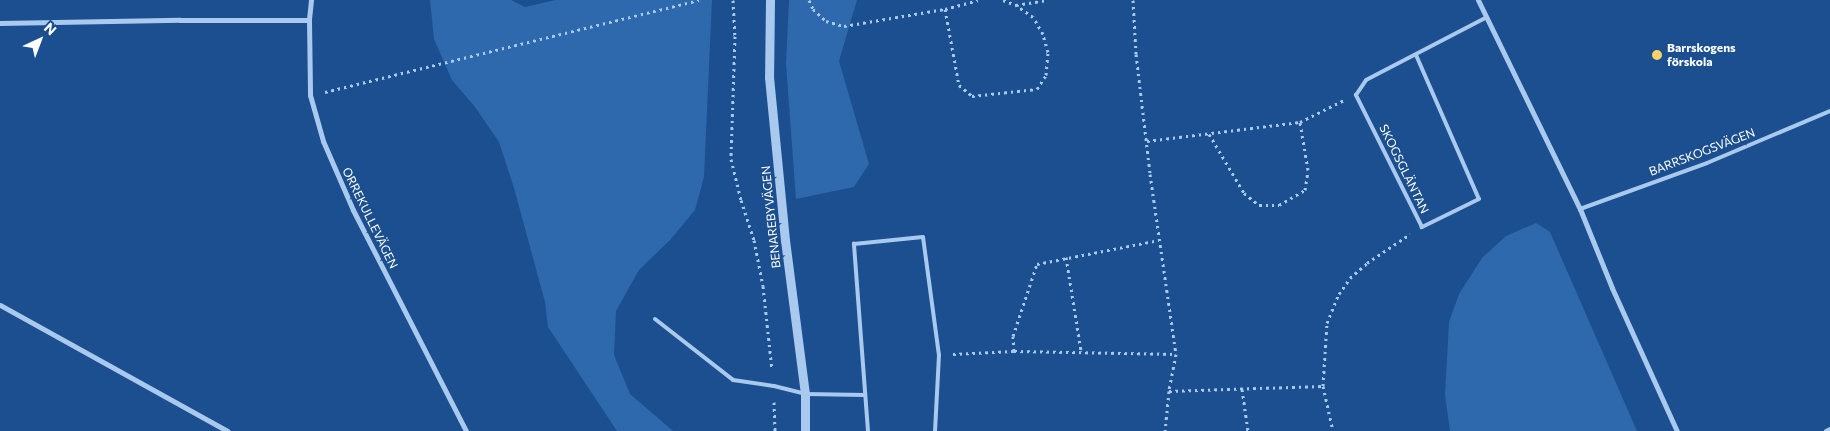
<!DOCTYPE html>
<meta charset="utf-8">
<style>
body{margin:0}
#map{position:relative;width:1830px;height:431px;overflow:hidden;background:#1b4f8f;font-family:Commissioner,sans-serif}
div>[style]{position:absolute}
.green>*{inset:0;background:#2e69ad}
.path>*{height:3px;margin-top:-1.5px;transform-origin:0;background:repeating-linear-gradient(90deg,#a9c9ee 0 2.5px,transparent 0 6.5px)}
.service>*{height:4px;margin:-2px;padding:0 2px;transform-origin:2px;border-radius:2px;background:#a9c9ee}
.minor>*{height:5px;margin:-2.5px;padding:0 2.5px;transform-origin:2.5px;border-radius:2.5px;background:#a9c9ee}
.tertiary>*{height:9px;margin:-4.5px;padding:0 4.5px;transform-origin:4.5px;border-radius:4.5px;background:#a9c9ee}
.dots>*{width:14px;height:14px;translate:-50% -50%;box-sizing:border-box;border:2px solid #1b4f8f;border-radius:50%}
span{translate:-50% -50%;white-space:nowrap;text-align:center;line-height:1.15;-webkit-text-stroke:4px #1b4f8f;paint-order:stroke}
.poi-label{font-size:12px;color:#fff;font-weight:700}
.left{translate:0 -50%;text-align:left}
.street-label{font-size:12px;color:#fff}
.north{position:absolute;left:15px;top:15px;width:50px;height:50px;-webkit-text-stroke:4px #1b4f8f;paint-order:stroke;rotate:43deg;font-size:14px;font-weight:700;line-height:20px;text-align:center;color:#fff}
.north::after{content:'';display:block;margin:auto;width:18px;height:22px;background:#fff;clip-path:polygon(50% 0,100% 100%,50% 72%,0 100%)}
</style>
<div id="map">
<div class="green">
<i style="clip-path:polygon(430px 0,511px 0,525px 7px,556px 0,712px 0,704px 177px,695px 210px,670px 240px,639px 270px,616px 311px,614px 355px,630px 394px,673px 431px,617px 431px,548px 327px,545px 302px,514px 188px,499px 142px,475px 107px,452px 80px,434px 39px)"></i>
<i style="clip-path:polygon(789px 0,857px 0,839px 61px,869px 164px,854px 187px,796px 199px,786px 64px)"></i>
<i style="clip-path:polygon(1536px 223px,1550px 232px,1637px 431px,1450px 431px,1445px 395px,1449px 322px,1459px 294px,1482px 258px,1506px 236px)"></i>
</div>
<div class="path">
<i style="left:733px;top:0;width:36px;rotate:87deg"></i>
<i style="left:735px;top:36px;width:123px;rotate:91.9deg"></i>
<i style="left:731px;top:159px;width:42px;rotate:76.3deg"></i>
<i style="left:741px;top:200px;width:42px;rotate:72deg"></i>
<i style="left:754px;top:240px;width:47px;rotate:78.9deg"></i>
<i style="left:763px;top:286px;width:84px;rotate:83.9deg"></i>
<i style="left:809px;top:0;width:10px;rotate:66deg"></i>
<i style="left:813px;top:9px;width:18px;rotate:43deg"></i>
<i style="left:826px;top:21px;width:19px;rotate:16deg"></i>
<i style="left:844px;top:26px;width:102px;rotate:-9.6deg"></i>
<i style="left:945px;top:9px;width:34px;rotate:-15deg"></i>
<i style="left:1003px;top:0;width:14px;rotate:21deg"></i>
<i style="left:1016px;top:5px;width:30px;rotate:-9deg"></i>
<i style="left:1133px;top:0;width:54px;rotate:86.8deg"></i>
<i style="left:1136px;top:54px;width:121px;rotate:83.3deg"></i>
<i style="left:1150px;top:174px;width:182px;rotate:81.8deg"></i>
<i style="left:1176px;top:354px;width:38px;rotate:101deg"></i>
<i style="left:1169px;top:391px;width:40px;rotate:95.7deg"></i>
<i style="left:945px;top:9px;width:77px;rotate:79.6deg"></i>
<i style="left:959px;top:85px;width:17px;rotate:40deg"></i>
<i style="left:972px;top:96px;width:65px;rotate:-6.1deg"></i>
<i style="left:1037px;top:89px;width:17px;rotate:-57deg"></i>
<i style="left:1046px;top:75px;width:23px;rotate:-85deg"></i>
<i style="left:1048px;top:52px;width:19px;rotate:-106deg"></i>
<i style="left:1043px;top:34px;width:20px;rotate:-120deg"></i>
<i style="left:1033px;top:17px;width:21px;rotate:-145deg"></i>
<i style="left:325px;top:92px;width:385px;rotate:-13.8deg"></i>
<i style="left:1209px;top:134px;width:69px;rotate:59.3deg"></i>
<i style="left:1244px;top:193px;width:19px;rotate:39deg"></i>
<i style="left:1259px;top:205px;width:20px"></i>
<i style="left:1279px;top:205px;width:30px;rotate:-30deg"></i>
<i style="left:1305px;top:190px;width:20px;rotate:-81deg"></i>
<i style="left:1308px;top:170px;width:49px;rotate:-99.5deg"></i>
<i style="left:1147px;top:141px;width:154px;rotate:-7.1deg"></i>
<i style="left:1300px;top:122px;width:49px;rotate:-26.6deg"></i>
<i style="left:1066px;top:257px;width:95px;rotate:80.9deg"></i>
<i style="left:1014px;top:351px;width:15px;rotate:-94deg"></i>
<i style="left:1013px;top:336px;width:76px;rotate:-71.6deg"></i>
<i style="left:1037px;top:264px;width:124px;rotate:-11.1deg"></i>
<i style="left:953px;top:354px;width:61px;rotate:-2.8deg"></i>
<i style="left:1014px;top:351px;width:162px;rotate:1.1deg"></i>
<i style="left:1323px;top:386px;width:46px;rotate:77.5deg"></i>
<i style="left:1242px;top:389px;width:42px;rotate:81.9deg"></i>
<i style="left:1169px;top:391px;width:154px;rotate:-1.9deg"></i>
<i style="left:1323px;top:386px;width:63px;rotate:-86.4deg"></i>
<i style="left:1327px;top:323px;width:31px;rotate:-68deg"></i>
<i style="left:1339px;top:294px;width:19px;rotate:-55deg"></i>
<i style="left:1350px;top:278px;width:23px;rotate:-41deg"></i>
<i style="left:1367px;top:263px;width:52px;rotate:-34deg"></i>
<i style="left:774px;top:402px;width:29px;rotate:88deg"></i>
</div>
<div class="service">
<i style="left:1416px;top:55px;width:157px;rotate:66.4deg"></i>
<i style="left:1479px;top:199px;width:64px;rotate:153.8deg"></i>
<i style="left:1422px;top:227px;width:148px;rotate:-116.6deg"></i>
<i style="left:1356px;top:95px;width:18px;rotate:-56deg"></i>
<i style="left:1366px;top:80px;width:136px;rotate:-27.5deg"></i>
<i style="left:1580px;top:209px;width:135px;rotate:-19.9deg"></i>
<i style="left:1707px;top:163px;width:134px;rotate:-22.9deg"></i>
<i style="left:655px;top:319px;width:99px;rotate:38deg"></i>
<i style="left:733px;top:380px;width:41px;rotate:8.3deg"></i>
<i style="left:774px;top:386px;width:32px;rotate:14deg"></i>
<i style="left:805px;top:394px;width:60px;rotate:1deg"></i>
<i style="left:868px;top:431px;width:188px;rotate:-94.3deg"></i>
<i style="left:854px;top:244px;width:69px;rotate:-5.8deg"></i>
<i style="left:923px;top:237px;width:119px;rotate:82.3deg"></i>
<i style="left:939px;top:355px;width:76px;rotate:93deg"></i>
<i style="left:1826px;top:431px;width:4px;rotate:-27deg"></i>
</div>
<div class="minor">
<i style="left:311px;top:0;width:20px;rotate:96deg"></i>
<i style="left:309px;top:20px;width:75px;rotate:89.2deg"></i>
<i style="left:310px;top:95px;width:48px;rotate:74.2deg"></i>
<i style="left:323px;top:141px;width:75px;rotate:66.5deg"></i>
<i style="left:353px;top:210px;width:248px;rotate:62.9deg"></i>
<i style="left:1478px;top:0;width:233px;rotate:64deg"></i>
<i style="left:1580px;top:209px;width:85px;rotate:67.9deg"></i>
<i style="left:1612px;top:288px;width:157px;rotate:65.6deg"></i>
<i style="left:0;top:23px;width:180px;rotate:-1deg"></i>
<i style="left:180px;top:20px;width:129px"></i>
<i style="left:0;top:305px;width:260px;rotate:29deg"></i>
</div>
<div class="tertiary">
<i style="left:770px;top:0;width:77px;rotate:90.7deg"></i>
<i style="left:769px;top:77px;width:164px;rotate:84.4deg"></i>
<i style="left:785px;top:240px;width:155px;rotate:82.6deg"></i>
<i style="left:805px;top:394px;width:37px;rotate:90deg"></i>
</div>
<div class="dots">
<i style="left:1657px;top:55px;background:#ffd166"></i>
</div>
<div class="poi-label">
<span class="left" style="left:1667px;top:55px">Barrskogens<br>förskola</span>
</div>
<div class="street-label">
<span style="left:1702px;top:152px;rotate:-21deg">BARRSKOGSVÄGEN</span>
<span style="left:1404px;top:169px;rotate:64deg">SKOGSGLÄNTAN</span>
<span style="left:771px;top:217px;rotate:-96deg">BENAREBYVÄGEN</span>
<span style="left:370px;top:218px;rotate:64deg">ORREKULLEVÄGEN</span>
</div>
<div class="north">N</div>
</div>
